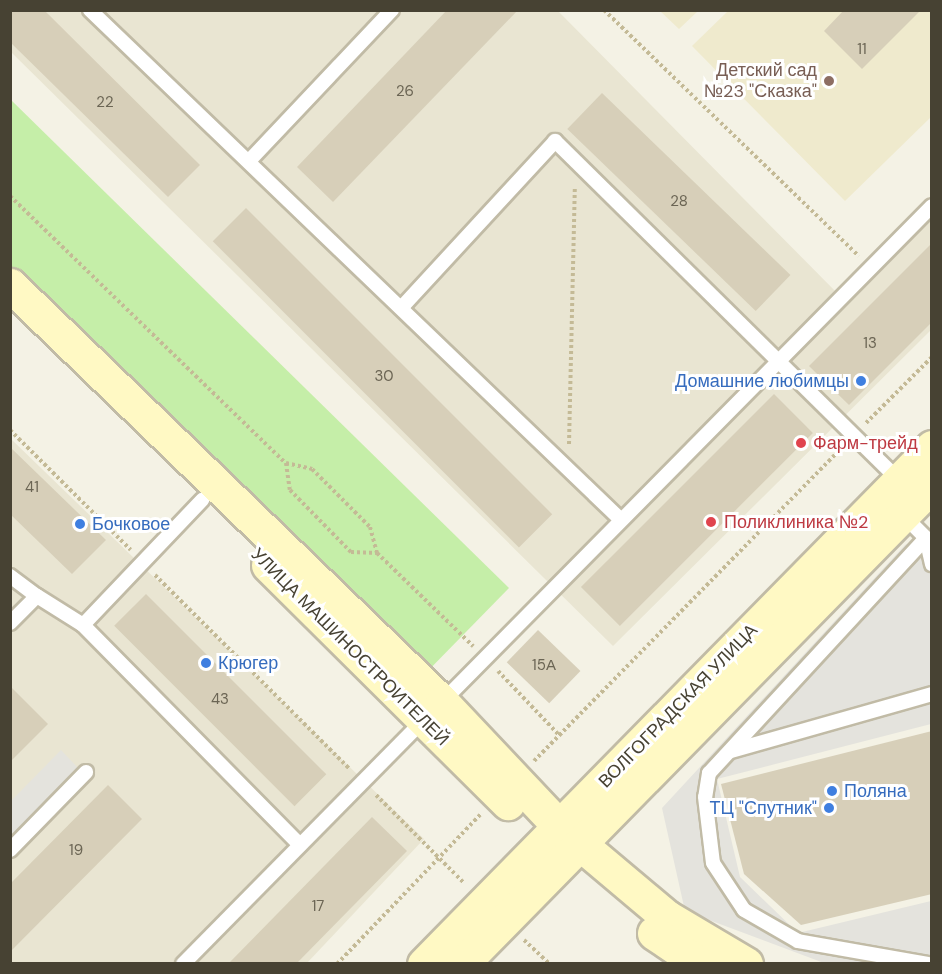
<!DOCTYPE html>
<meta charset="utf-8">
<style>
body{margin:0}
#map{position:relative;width:942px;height:974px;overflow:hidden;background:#f4f2e5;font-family:"DM Sans",sans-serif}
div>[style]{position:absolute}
.residential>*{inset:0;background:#e9e5d2}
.education>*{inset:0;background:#efeacd}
.green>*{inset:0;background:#c5eea8}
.parking>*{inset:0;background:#e4e3dd}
.building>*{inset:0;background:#d7cfb9;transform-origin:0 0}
.path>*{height:4px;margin-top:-2px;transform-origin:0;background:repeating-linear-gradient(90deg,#c4ba96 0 3px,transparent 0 6px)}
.roads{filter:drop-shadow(2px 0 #c1bba6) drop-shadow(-2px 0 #c1bba6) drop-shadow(0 2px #c1bba6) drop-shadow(0 -2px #c1bba6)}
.service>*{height:14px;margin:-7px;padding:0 7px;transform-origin:7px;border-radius:7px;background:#fff}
.secondary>*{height:33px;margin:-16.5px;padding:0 16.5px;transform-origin:16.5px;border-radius:16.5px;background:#fff9c4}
.dots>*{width:16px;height:16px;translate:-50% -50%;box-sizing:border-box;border:3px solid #fff;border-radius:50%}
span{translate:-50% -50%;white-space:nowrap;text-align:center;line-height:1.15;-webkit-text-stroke:6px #fff;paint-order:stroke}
.number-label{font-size:15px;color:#6b6554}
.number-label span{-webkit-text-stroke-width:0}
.education-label{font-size:18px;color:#785e54}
.right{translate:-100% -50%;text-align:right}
.shop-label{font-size:18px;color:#366cbe}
.left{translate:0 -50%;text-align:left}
.health-label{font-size:18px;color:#be3a42}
.street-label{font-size:18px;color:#474233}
.frame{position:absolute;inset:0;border:12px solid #474233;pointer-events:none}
</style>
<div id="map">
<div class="residential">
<i style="clip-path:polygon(10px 11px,558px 11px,842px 298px,931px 208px,931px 330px,613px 646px,11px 52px)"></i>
<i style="clip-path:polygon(10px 438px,424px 839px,307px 963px,11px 963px)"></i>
</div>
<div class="education">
<i style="clip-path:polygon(660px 11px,698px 11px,679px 29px)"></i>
<i style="clip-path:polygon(728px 11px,931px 11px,931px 117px,845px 201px,692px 46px)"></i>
</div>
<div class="green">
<i style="clip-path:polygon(10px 99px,509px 588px,418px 681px,11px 280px)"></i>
</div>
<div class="parking">
<i style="clip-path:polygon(931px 531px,931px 724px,717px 779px,740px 877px,798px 933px,931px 901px,931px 963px,824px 963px,685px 911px,662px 808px,905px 545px)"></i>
<i style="clip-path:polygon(61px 750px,79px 769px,11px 838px,11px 801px)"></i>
</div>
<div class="building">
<i style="clip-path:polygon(10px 10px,44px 10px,200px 165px,168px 197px,10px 42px)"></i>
<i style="clip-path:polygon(447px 10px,518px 10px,333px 202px,297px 167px)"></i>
<i style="clip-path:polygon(844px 10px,921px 10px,862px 69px,824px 31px)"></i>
<i style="left:602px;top:93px;width:262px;height:50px;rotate:44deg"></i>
<i style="left:246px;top:208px;width:433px;height:47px;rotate:45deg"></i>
<i style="clip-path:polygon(932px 243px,932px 322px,849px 405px,809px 366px)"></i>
<i style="left:774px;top:394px;width:55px;height:273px;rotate:45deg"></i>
<i style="clip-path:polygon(10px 447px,106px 540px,72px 574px,10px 514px)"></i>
<i style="left:146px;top:594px;width:255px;height:45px;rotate:45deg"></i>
<i style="left:538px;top:630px;width:59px;height:45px;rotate:44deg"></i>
<i style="clip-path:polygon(10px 686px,48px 724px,10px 762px)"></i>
<i style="clip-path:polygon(932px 731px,932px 894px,801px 925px,744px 874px,721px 784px)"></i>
<i style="clip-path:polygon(108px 785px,142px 819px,10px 952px,10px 884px)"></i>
<i style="clip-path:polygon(372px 817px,407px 851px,297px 963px,229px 963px)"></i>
</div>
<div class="path">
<i style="left:604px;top:10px;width:354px;rotate:44deg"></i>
<i style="left:10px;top:196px;width:384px;rotate:44.1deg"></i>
<i style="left:286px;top:463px;width:27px;rotate:13deg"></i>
<i style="left:312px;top:469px;width:82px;rotate:45deg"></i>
<i style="left:370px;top:527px;width:27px;rotate:75deg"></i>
<i style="left:377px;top:553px;width:134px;rotate:44.1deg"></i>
<i style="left:866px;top:423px;width:93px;rotate:-45deg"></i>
<i style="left:10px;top:430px;width:170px;rotate:44.8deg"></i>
<i style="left:569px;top:444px;width:256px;rotate:-88.7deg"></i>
<i style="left:286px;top:463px;width:27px;rotate:82deg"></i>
<i style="left:290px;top:490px;width:87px;rotate:45.5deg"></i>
<i style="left:351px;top:552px;width:26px;rotate:2deg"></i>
<i style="left:155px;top:575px;width:275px;rotate:44.9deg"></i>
<i style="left:498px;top:671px;width:90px;rotate:46.4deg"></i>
<i style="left:534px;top:761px;width:439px;rotate:-45.5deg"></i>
<i style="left:376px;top:795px;width:124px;rotate:45deg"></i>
<i style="left:524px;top:940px;width:35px;rotate:43deg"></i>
<i style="left:337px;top:964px;width:207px;rotate:-46.2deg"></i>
</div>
<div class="roads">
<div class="service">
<i style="left:90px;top:10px;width:736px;rotate:43.84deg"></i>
<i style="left:249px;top:161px;width:208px;rotate:-46.6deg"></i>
<i style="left:402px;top:307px;width:226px;rotate:-47.3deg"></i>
<i style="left:555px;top:141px;width:483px;rotate:44.6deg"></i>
<i style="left:902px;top:514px;width:34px;rotate:45deg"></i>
<i style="left:926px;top:538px;width:27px;rotate:77deg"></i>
<i style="left:926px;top:538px;width:320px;rotate:132.7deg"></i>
<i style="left:709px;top:773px;width:24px;rotate:99deg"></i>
<i style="left:705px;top:797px;width:66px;rotate:83.1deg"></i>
<i style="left:713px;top:863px;width:56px;rotate:56.6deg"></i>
<i style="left:744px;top:910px;width:62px;rotate:29.9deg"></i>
<i style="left:798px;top:941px;width:132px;rotate:10deg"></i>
<i style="left:10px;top:576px;width:34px;rotate:37deg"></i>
<i style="left:10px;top:623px;width:38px;rotate:-45deg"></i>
<i style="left:37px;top:596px;width:54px;rotate:32.2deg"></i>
<i style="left:83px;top:625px;width:173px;rotate:-46.4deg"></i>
<i style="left:83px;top:625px;width:309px;rotate:45.4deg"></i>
<i style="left:442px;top:702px;width:697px;rotate:-45.35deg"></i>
<i style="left:731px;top:751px;width:209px;rotate:-15.8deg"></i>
<i style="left:10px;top:850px;width:109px;rotate:-45.7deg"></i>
<i style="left:183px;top:964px;width:343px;rotate:-45.4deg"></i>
</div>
<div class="secondary">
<i style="left:10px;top:285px;width:600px;rotate:43.99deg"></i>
<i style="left:442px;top:702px;width:172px;rotate:46.7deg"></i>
<i style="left:560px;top:827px;width:140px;rotate:40.1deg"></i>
<i style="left:667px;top:917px;width:92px;rotate:30.7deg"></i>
<i style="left:268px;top:565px;width:338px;rotate:44.8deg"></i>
<i style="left:654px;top:933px;width:55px;rotate:34deg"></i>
<i style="left:424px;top:964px;width:725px;rotate:-45.5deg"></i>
<i style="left:462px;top:964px;width:671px;rotate:-45.54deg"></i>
</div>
</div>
<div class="dots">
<i style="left:829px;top:81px;background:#8d6e63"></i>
<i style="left:861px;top:381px;background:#3f7fe0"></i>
<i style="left:801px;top:443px;background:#e0444e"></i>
<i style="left:711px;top:522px;background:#e0444e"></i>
<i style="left:80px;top:524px;background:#3f7fe0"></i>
<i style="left:206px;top:663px;background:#3f7fe0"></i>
<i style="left:832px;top:791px;background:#3f7fe0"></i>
<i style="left:829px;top:808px;background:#3f7fe0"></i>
</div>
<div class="number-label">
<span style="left:862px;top:50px">11</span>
<span style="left:405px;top:92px">26</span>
<span style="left:105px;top:103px">22</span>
<span style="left:679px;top:202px">28</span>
<span style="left:870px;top:344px">13</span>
<span style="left:384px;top:377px">30</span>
<span style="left:32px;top:488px">41</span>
<span style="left:544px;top:666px">15А</span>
<span style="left:220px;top:700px">43</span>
<span style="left:76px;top:851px">19</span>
<span style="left:318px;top:907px">17</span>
</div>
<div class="education-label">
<span class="right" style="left:817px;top:81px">Детский сад<br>№23 "Сказка"</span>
</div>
<div class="shop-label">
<span class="right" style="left:849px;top:381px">Домашние любимцы</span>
<span class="left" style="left:92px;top:524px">Бочковое</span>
<span class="left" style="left:218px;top:663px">Крюгер</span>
<span class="left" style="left:844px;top:791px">Поляна</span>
<span class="right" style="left:817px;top:808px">ТЦ "Спутник"</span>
</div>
<div class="health-label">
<span class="left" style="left:813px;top:443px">Фарм-трейд</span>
<span class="left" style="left:724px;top:522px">Поликлиника №2</span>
</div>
<div class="street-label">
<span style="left:350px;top:647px;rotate:45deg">УЛИЦА МАШИНОСТРОИТЕЛЕЙ</span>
<span style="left:678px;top:706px;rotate:-46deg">ВОЛГОГРАДСКАЯ УЛИЦА</span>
</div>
<div class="frame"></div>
</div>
